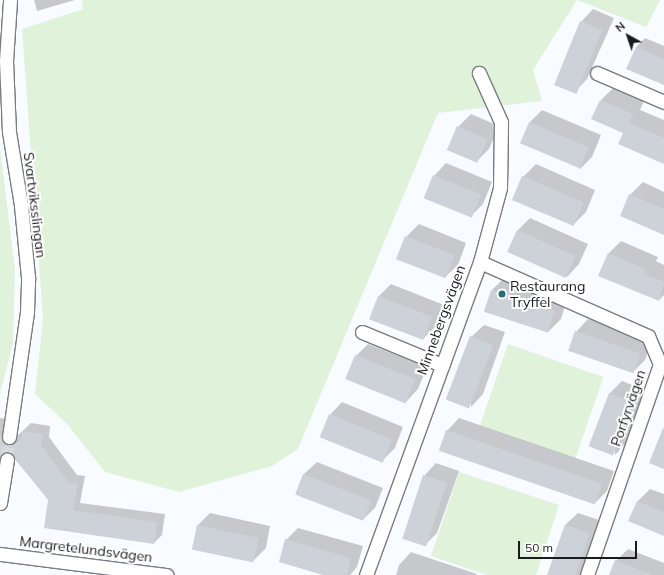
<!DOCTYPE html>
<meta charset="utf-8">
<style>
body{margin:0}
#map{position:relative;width:664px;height:575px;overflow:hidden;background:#f8fbff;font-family:Mulish,sans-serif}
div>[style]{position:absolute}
.green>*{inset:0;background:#e1f2db;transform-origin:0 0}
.shadow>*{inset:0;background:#0003}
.building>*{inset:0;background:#cdd2d8;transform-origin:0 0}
.street-tunnel>*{height:13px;margin-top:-6.5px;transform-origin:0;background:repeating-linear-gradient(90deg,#d7d9dd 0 13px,transparent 0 19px)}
.roads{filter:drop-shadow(1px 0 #777c81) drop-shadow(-1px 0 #777c81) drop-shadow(0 1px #777c81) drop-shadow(0 -1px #777c81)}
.street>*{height:13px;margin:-6.5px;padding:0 6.5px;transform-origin:6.5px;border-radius:6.5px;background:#fff}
.dots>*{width:11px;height:11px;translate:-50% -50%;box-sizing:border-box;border:2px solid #fff;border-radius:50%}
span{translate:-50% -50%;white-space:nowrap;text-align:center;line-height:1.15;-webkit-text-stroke:4px #fff;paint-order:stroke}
.street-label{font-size:14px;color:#1a1b1d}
.poi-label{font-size:14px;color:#1a1b1d}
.left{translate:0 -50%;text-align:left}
.north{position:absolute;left:608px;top:16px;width:40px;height:40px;-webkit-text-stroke:3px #fff;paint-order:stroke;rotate:320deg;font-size:11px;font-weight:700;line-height:16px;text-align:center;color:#1a1b1d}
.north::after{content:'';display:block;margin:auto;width:14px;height:18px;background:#1a1b1d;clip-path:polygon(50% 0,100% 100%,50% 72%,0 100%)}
.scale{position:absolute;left:518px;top:541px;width:119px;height:18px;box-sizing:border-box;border:2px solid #1a1b1d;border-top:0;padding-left:5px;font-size:12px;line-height:14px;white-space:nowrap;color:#1a1b1d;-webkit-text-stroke:3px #fff;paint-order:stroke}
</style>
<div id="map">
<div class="green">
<i style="clip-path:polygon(82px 0,577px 0,533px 70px,542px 101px,438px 113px,298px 449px,272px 466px,179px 492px,105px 472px,68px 425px,35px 394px,43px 319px,22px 29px,83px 9px)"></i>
<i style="clip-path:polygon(577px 0,660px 0,646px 27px)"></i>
<i style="clip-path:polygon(0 148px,15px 270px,13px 343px,0 394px)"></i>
<i style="left:508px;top:344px;width:101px;height:86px;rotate:19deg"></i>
<i style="clip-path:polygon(459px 472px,559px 505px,536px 575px,487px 575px,431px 556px)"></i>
</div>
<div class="shadow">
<i style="clip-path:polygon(34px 0,75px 0,37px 11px)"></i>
<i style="clip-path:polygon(593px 9px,614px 18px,587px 79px,575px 92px,581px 22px)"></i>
<i style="clip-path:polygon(645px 38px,664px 46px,664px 84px,636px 47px)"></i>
<i style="clip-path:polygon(613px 88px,644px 101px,640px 110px,664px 120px,664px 162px,601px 100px)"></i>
<i style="clip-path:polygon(542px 110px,601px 135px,592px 157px,580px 169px,529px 123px)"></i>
<i style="clip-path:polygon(471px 114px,499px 126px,489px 149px,477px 161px,458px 127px)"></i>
<i style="clip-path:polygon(446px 163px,492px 182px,483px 204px,471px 216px,434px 176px)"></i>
<i style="clip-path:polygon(536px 164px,595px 190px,586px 212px,573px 225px,523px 177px)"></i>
<i style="clip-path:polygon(643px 182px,664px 192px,664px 234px,630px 195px)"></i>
<i style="clip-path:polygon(530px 218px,588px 244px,579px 264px,567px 277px,517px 231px)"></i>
<i style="clip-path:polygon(419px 224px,466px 243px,458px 265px,445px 277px,406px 237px)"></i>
<i style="clip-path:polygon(621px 241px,658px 257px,656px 261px,664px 265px,664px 295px,659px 300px,600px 275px,609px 253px)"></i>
<i style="clip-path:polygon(504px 278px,567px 299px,561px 319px,548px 332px,492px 290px)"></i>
<i style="clip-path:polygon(391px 284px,444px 305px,436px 326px,423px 339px,378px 297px)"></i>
<i style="clip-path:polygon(588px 319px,652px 341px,645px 360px,633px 372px,576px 332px)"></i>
<i style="clip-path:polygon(484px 325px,505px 332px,483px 394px,471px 407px,471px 337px)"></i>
<i style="clip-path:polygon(368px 344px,427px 367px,418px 389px,406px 402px,356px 356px)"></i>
<i style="clip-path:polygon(622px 381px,645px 390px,627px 442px,615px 455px,609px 394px)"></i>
<i style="clip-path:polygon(342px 402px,403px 427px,395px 448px,382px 461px,330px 415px)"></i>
<i style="clip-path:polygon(0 418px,5px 419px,4px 427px,16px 437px,31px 423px,50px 426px,49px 437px,77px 475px,85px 476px,80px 503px,165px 514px,162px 535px,154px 543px,45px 527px,49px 500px,8px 451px,0 457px)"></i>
<i style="clip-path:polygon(459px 418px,614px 471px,607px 491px,595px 503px,447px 431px)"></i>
<i style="clip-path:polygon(317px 462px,383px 488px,375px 508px,362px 520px,296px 494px,304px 474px)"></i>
<i style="clip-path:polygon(436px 463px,459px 471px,437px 533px,425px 545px,424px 476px)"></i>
<i style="clip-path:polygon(650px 489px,664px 494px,664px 535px,630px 521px,638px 501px)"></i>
<i style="clip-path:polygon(210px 513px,270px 526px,266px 548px,253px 561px,198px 525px)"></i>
<i style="clip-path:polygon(578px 513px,602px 521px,581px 575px,548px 575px,565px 525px)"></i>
<i style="clip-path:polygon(298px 528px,363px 546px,357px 567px,350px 575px,327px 575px,286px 540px)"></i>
<i style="clip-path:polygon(628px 549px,664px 563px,664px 575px,611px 575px,616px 561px)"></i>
<i style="clip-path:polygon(411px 552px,477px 574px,476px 575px,396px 575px,399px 565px)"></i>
</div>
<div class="building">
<i style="left:580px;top:21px;width:24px;height:69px;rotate:22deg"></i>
<i style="clip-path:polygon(636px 47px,664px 59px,664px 85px,626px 69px)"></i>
<i style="clip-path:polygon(600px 100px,633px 114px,629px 123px,664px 138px,664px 164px,618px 144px,623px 133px,591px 119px)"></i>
<i style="left:529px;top:122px;width:65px;height:23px;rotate:23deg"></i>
<i style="left:457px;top:126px;width:33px;height:26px;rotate:23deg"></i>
<i style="left:433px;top:175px;width:52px;height:25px;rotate:22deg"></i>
<i style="left:522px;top:176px;width:67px;height:26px;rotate:23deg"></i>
<i style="clip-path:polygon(629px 194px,664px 209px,664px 235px,620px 216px)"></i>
<i style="left:517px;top:230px;width:64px;height:24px;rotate:24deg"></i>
<i style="left:405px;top:236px;width:53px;height:25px;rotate:21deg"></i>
<i style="clip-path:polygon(608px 253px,646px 269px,644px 274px,664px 282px,659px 301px,598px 276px)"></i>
<i style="left:491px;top:290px;width:67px;height:23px;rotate:18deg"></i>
<i style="left:378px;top:296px;width:58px;height:25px;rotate:21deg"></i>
<i style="left:575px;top:331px;width:69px;height:21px;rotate:19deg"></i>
<i style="left:470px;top:336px;width:25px;height:68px;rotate:21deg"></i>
<i style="left:355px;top:355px;width:65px;height:26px;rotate:22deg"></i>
<i style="left:609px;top:393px;width:26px;height:57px;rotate:21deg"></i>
<i style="left:329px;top:414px;width:68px;height:25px;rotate:22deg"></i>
<i style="clip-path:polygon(663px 428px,664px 428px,664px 469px,649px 463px)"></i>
<i style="left:446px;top:430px;width:165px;height:22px;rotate:19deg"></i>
<i style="clip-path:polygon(22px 431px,43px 434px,41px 445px,69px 483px,78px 484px,73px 510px,157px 522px,154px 544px,44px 528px,48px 500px,12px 454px,5px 452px,0 457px,0 435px,4px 443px,12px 445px,21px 440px)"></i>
<i style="left:303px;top:474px;width:73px;height:22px;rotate:21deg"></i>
<i style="left:423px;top:475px;width:25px;height:67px;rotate:18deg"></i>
<i style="clip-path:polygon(637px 501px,664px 512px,664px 536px,628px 521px)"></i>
<i style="left:197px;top:525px;width:63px;height:25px;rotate:12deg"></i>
<i style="clip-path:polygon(565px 525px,590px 533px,575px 575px,547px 575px)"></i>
<i style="clip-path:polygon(285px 539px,351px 558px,347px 575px,323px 575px,279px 562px)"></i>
<i style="clip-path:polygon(615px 560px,650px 574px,650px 575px,609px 575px)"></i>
</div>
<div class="street-tunnel">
<i style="left:7px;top:460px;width:23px;rotate:-85deg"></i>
</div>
<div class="roads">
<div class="street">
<i style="left:597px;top:73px;width:73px;rotate:23.4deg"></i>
<i style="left:480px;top:262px;width:184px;rotate:23.8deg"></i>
<i style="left:648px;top:336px;width:30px;rotate:67deg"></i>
<i style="left:660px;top:364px;width:223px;rotate:109.1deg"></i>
<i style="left:362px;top:332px;width:87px;rotate:22.4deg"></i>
<i style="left:9px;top:437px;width:126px;rotate:-81.8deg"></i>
<i style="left:27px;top:312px;width:35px;rotate:-88deg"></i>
<i style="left:28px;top:277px;width:72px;rotate:-95.6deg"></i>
<i style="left:21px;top:205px;width:74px;rotate:-99.3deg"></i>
<i style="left:9px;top:132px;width:71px;rotate:-92.4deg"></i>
<i style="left:6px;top:61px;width:61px;rotate:-86.2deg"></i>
<i style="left:0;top:503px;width:44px;rotate:-80.8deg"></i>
<i style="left:0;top:554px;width:168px;rotate:7.2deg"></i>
<i style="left:366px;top:575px;width:333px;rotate:-70deg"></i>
<i style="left:480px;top:262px;width:77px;rotate:-74.9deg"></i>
<i style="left:500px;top:188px;width:66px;rotate:-89.1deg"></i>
<i style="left:501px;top:122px;width:54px;rotate:-114.2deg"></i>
</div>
</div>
<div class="dots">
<i style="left:502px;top:294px;background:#266f79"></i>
</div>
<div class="street-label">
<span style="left:35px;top:205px;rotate:83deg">Svartviksslingan</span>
<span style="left:441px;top:320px;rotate:-70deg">Minnebergsvägen</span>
<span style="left:628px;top:408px;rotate:-71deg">Porfyrvägen</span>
<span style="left:86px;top:549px;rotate:7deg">Margretelundsvägen</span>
</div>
<div class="poi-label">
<span class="left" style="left:510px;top:294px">Restaurang<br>Tryffel</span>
</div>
<div class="north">N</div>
<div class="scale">50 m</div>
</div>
